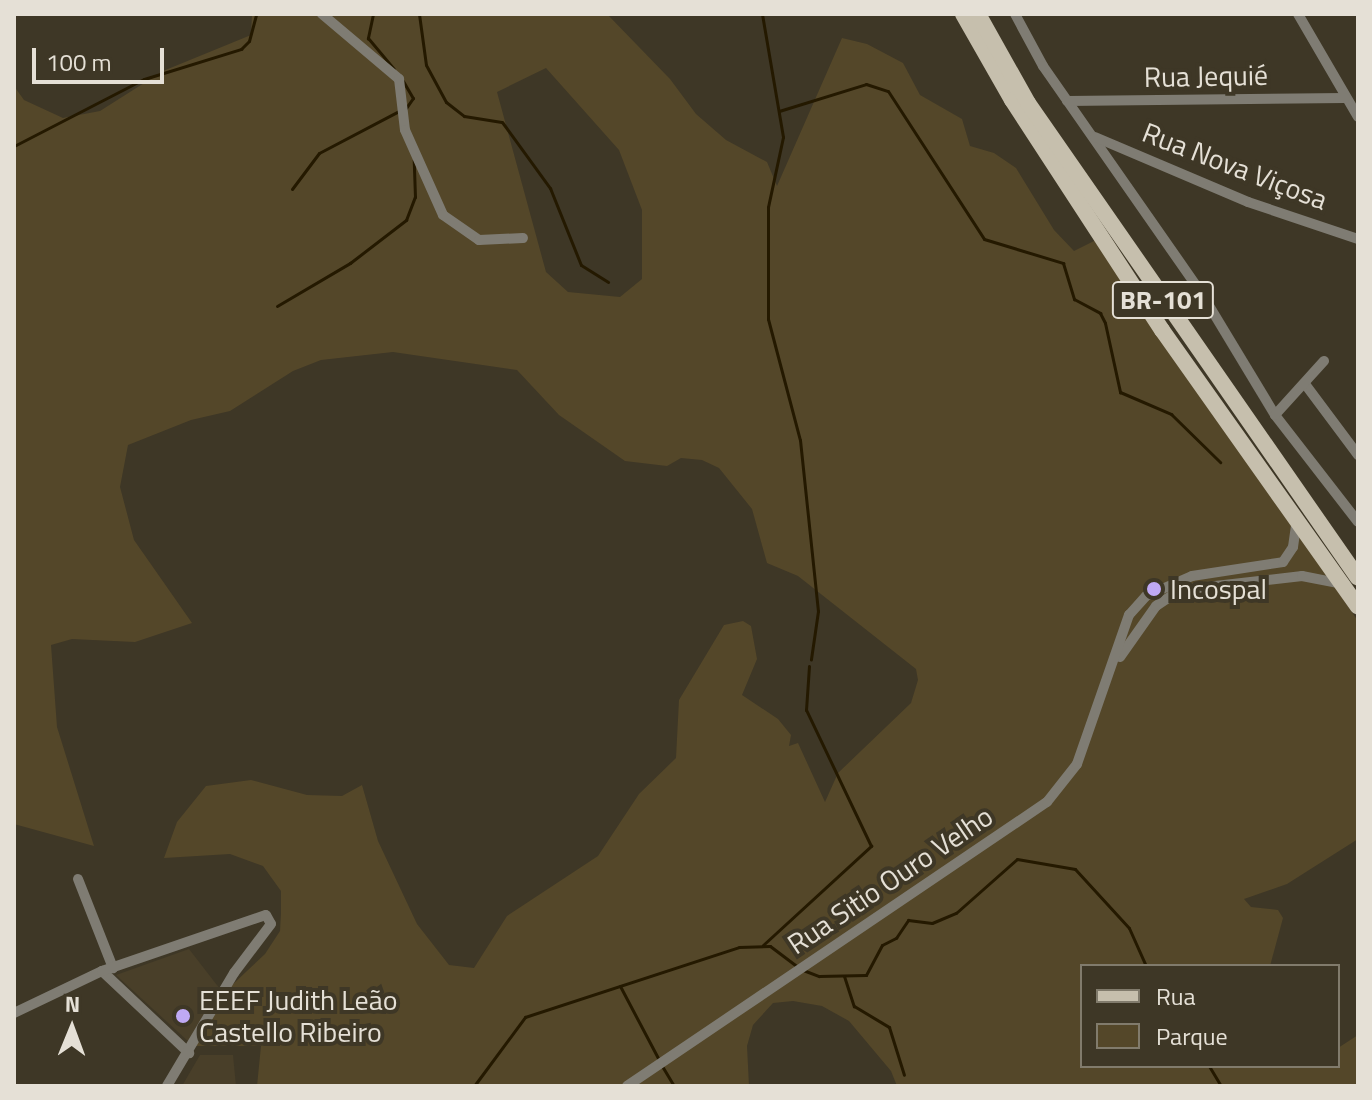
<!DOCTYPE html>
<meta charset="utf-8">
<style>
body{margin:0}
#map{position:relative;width:1372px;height:1100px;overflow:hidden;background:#3e3726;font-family:"Titillium Web",sans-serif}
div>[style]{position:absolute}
.built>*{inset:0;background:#493f29}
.green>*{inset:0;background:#544729}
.stream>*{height:3px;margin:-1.5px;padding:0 1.5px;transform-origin:1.5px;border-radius:1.5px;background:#241900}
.minor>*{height:10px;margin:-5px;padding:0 5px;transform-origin:5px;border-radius:5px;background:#7f7c73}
.primary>*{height:16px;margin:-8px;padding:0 8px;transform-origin:8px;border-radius:8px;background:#c6bfad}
.dots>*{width:22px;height:22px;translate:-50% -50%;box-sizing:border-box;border:4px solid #3e3726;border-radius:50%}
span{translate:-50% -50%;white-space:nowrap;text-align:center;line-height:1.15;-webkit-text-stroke:8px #3e3726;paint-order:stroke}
.shield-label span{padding:2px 6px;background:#3e3726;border:2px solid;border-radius:6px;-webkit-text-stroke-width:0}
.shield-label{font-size:26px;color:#e5e0d6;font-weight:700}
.street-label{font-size:28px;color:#e5e0d6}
.poi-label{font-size:28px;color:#e5e0d6}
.left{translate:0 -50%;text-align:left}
.frame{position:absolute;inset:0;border:16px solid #e5e0d6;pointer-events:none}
.legend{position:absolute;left:1080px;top:964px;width:260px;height:104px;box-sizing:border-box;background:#3e3726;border:2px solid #817b6c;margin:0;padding:10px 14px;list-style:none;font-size:24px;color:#e5e0d6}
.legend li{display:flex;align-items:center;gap:16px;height:40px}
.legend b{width:40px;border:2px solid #817b6c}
.north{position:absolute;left:32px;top:988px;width:80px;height:80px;-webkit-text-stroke:6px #3e3726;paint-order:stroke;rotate:1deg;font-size:22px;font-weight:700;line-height:32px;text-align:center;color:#e5e0d6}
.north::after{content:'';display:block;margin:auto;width:28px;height:36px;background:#e5e0d6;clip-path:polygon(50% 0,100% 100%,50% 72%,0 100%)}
.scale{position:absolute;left:32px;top:48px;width:132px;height:36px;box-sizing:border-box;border:4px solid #e5e0d6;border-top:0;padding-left:10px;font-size:24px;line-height:28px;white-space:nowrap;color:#e5e0d6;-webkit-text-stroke:6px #3e3726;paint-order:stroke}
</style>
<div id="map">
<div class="built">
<i style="clip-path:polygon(189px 949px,220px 989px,190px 1043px,116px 975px)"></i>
<i style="clip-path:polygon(200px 1055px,233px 1055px,236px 1086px,182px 1086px)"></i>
</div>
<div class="green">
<i style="clip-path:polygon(evenodd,252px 14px,607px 14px,670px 79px,696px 114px,726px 140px,767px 162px,777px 186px,842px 38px,867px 44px,903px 63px,920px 95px,962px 119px,970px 146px,994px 153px,1016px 168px,1054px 230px,1074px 251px,1098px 239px,1358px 621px,1358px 839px,1287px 884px,1244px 899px,1251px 907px,1278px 910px,1283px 918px,1270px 966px,1082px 966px,1082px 1066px,1338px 1066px,1338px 1048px,1358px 1035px,1358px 1086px,897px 1086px,891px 1071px,849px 1021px,822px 1006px,793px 1001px,773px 1003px,753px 1025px,747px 1046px,749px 1086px,257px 1086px,261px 1046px,189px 1046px,231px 986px,265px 954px,280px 931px,281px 913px,281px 891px,263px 866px,230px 854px,164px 858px,177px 822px,206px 786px,251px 780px,307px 795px,342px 796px,362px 785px,378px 841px,417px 924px,449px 965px,474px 968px,507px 916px,598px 856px,639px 794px,676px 758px,679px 700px,724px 625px,743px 621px,751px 626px,757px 659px,742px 695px,778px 719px,791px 735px,789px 746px,798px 743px,825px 802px,838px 773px,911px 703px,918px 680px,916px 669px,798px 576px,767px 563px,752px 509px,719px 468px,702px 460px,681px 458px,667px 466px,625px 461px,559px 415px,517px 370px,393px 352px,321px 360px,293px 371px,230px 411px,191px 420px,128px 445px,120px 487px,134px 540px,192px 623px,135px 642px,72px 639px,51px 645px,57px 727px,94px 846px,14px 824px,14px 86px,24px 100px,63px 118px,100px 111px,163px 71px,251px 35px,252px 14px,546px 68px,619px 150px,642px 210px,642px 279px,620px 297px,568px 292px,546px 272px,497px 92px,546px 68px)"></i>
</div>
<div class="stream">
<i style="left:373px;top:14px;width:25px;rotate:102deg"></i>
<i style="left:368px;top:38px;width:40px;rotate:50deg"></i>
<i style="left:419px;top:14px;width:51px;rotate:82.2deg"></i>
<i style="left:426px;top:65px;width:42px;rotate:61.6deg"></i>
<i style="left:446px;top:102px;width:23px;rotate:38deg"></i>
<i style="left:464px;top:116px;width:38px;rotate:9deg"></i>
<i style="left:502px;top:122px;width:82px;rotate:54deg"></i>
<i style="left:550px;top:188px;width:83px;rotate:68.1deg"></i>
<i style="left:581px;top:265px;width:32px;rotate:32deg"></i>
<i style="left:762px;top:14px;width:125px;rotate:80.3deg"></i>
<i style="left:783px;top:137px;width:72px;rotate:102.1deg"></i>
<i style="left:768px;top:207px;width:112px;rotate:90deg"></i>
<i style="left:768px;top:319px;width:125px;rotate:75.2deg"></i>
<i style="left:800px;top:440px;width:172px;rotate:84deg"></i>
<i style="left:818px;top:611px;width:49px;rotate:98.3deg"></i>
<i style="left:403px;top:81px;width:20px;rotate:60deg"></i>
<i style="left:413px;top:98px;width:12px;rotate:125deg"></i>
<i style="left:779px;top:111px;width:91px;rotate:-17.2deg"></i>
<i style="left:866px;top:84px;width:23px;rotate:18deg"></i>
<i style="left:888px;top:91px;width:176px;rotate:57deg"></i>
<i style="left:984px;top:239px;width:83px;rotate:16.9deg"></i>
<i style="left:1063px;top:263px;width:38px;rotate:73deg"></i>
<i style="left:1074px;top:299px;width:30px;rotate:28deg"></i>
<i style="left:1100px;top:313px;width:11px;rotate:63deg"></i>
<i style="left:1105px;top:323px;width:71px;rotate:77.7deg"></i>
<i style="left:1120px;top:392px;width:56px;rotate:23.3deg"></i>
<i style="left:1171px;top:414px;width:69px;rotate:44.4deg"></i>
<i style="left:14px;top:146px;width:146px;rotate:-27.3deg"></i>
<i style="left:144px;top:79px;width:102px;rotate:-17.2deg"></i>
<i style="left:241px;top:49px;width:11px;rotate:-45deg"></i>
<i style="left:249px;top:41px;width:28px;rotate:-75deg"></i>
<i style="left:292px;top:189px;width:45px;rotate:-53.1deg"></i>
<i style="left:319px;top:153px;width:90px;rotate:-27.7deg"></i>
<i style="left:277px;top:306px;width:85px;rotate:-30.5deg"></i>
<i style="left:350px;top:263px;width:71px;rotate:-37.5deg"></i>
<i style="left:406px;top:220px;width:25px;rotate:-69deg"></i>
<i style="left:415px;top:197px;width:37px;rotate:-92deg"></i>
<i style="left:763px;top:945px;width:147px;rotate:-42.5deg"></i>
<i style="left:871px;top:846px;width:151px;rotate:-115.5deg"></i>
<i style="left:806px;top:710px;width:44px;rotate:-86.1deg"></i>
<i style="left:803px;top:970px;width:17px;rotate:21deg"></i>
<i style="left:819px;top:976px;width:47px;rotate:-1.2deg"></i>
<i style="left:866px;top:975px;width:34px;rotate:-62deg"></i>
<i style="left:882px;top:945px;width:16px;rotate:-27deg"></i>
<i style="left:896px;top:938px;width:22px;rotate:-56deg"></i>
<i style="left:908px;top:920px;width:24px;rotate:7deg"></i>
<i style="left:932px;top:923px;width:26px;rotate:-23deg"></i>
<i style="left:956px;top:913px;width:81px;rotate:-41.5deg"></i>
<i style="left:1017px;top:859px;width:59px;rotate:9.8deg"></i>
<i style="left:1075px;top:869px;width:80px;rotate:47.5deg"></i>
<i style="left:1129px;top:928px;width:42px;rotate:65.9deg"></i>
<i style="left:844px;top:976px;width:32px;rotate:72deg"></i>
<i style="left:854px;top:1006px;width:41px;rotate:31deg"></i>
<i style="left:889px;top:1027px;width:50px;rotate:72.6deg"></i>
<i style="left:620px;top:986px;width:84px;rotate:62.2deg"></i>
<i style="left:662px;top:1066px;width:23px;rotate:59deg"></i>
<i style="left:1209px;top:1066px;width:23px;rotate:59deg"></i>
<i style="left:474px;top:1086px;width:86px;rotate:-53.5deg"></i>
<i style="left:525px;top:1017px;width:225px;rotate:-18.1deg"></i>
<i style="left:739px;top:947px;width:31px;rotate:-2deg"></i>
<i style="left:770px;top:946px;width:34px;rotate:37deg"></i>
</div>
<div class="minor">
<i style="left:322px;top:14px;width:101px;rotate:40.2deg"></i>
<i style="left:399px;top:79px;width:51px;rotate:83.3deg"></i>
<i style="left:405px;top:130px;width:93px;rotate:65.9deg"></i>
<i style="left:443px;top:215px;width:44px;rotate:34.8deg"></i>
<i style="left:479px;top:240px;width:44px;rotate:-2.6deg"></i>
<i style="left:1015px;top:14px;width:59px;rotate:61.7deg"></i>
<i style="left:1043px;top:66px;width:278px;rotate:55.1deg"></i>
<i style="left:1202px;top:294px;width:141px;rotate:58.9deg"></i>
<i style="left:1275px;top:415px;width:135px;rotate:52.2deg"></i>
<i style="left:1298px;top:14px;width:119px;rotate:59.8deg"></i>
<i style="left:1067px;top:101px;width:278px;rotate:-0.6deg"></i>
<i style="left:1095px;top:137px;width:166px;rotate:23deg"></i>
<i style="left:1248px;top:202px;width:116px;rotate:18.6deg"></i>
<i style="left:1305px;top:384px;width:89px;rotate:53.3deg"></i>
<i style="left:1275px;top:415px;width:73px;rotate:-47.8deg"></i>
<i style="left:1120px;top:657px;width:62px;rotate:-54.8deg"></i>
<i style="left:1156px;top:606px;width:29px;rotate:-34deg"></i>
<i style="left:1180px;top:590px;width:123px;rotate:-6.5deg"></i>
<i style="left:1302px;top:576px;width:37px;rotate:11deg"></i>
<i style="left:78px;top:879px;width:96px;rotate:68.5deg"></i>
<i style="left:102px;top:971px;width:120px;rotate:43.3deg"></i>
<i style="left:14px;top:1013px;width:98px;rotate:-25.5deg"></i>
<i style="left:102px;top:971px;width:173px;rotate:-18.9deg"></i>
<i style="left:266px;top:915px;width:10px;rotate:61deg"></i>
<i style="left:271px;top:924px;width:61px;rotate:127.1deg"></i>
<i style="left:234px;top:973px;width:131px;rotate:120.7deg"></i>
<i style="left:627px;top:1086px;width:507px;rotate:-34.07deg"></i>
<i style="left:1047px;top:802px;width:48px;rotate:-51.7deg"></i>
<i style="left:1077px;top:764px;width:158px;rotate:-70.8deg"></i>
<i style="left:1129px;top:615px;width:25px;rotate:-48deg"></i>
<i style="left:1146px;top:596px;width:50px;rotate:-23.5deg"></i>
<i style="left:1192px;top:576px;width:92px;rotate:-8.7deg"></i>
<i style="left:1283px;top:562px;width:18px;rotate:-56deg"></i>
<i style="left:1293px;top:547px;width:22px;rotate:-82deg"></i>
</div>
<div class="primary">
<i style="left:963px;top:14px;width:99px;rotate:60.3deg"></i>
<i style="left:1012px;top:100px;width:275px;rotate:56.9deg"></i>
<i style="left:1162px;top:330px;width:339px;rotate:54.7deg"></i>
<i style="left:978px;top:14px;width:102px;rotate:60.7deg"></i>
<i style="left:1028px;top:103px;width:578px;rotate:55.21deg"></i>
</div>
<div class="dots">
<i style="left:1154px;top:589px;background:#bfa9f4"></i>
<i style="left:183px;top:1016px;background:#bfa9f4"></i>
</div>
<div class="shield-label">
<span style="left:1163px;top:300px">BR-101</span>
</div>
<div class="street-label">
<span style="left:1206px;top:76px;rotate:-1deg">Rua Jequié</span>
<span style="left:1235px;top:166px;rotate:21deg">Rua Nova Viçosa</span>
<span style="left:890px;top:880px;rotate:-34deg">Rua Sitio Ouro Velho</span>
</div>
<div class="poi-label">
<span class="left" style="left:1170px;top:589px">Incospal</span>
<span class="left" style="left:199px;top:1016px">EEEF Judith Leão<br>Castello Ribeiro</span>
</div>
<div class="frame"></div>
<ul class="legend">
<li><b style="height:10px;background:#c6bfad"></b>Rua</li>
<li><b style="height:22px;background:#544729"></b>Parque</li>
</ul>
<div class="north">N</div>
<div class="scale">100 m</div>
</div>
